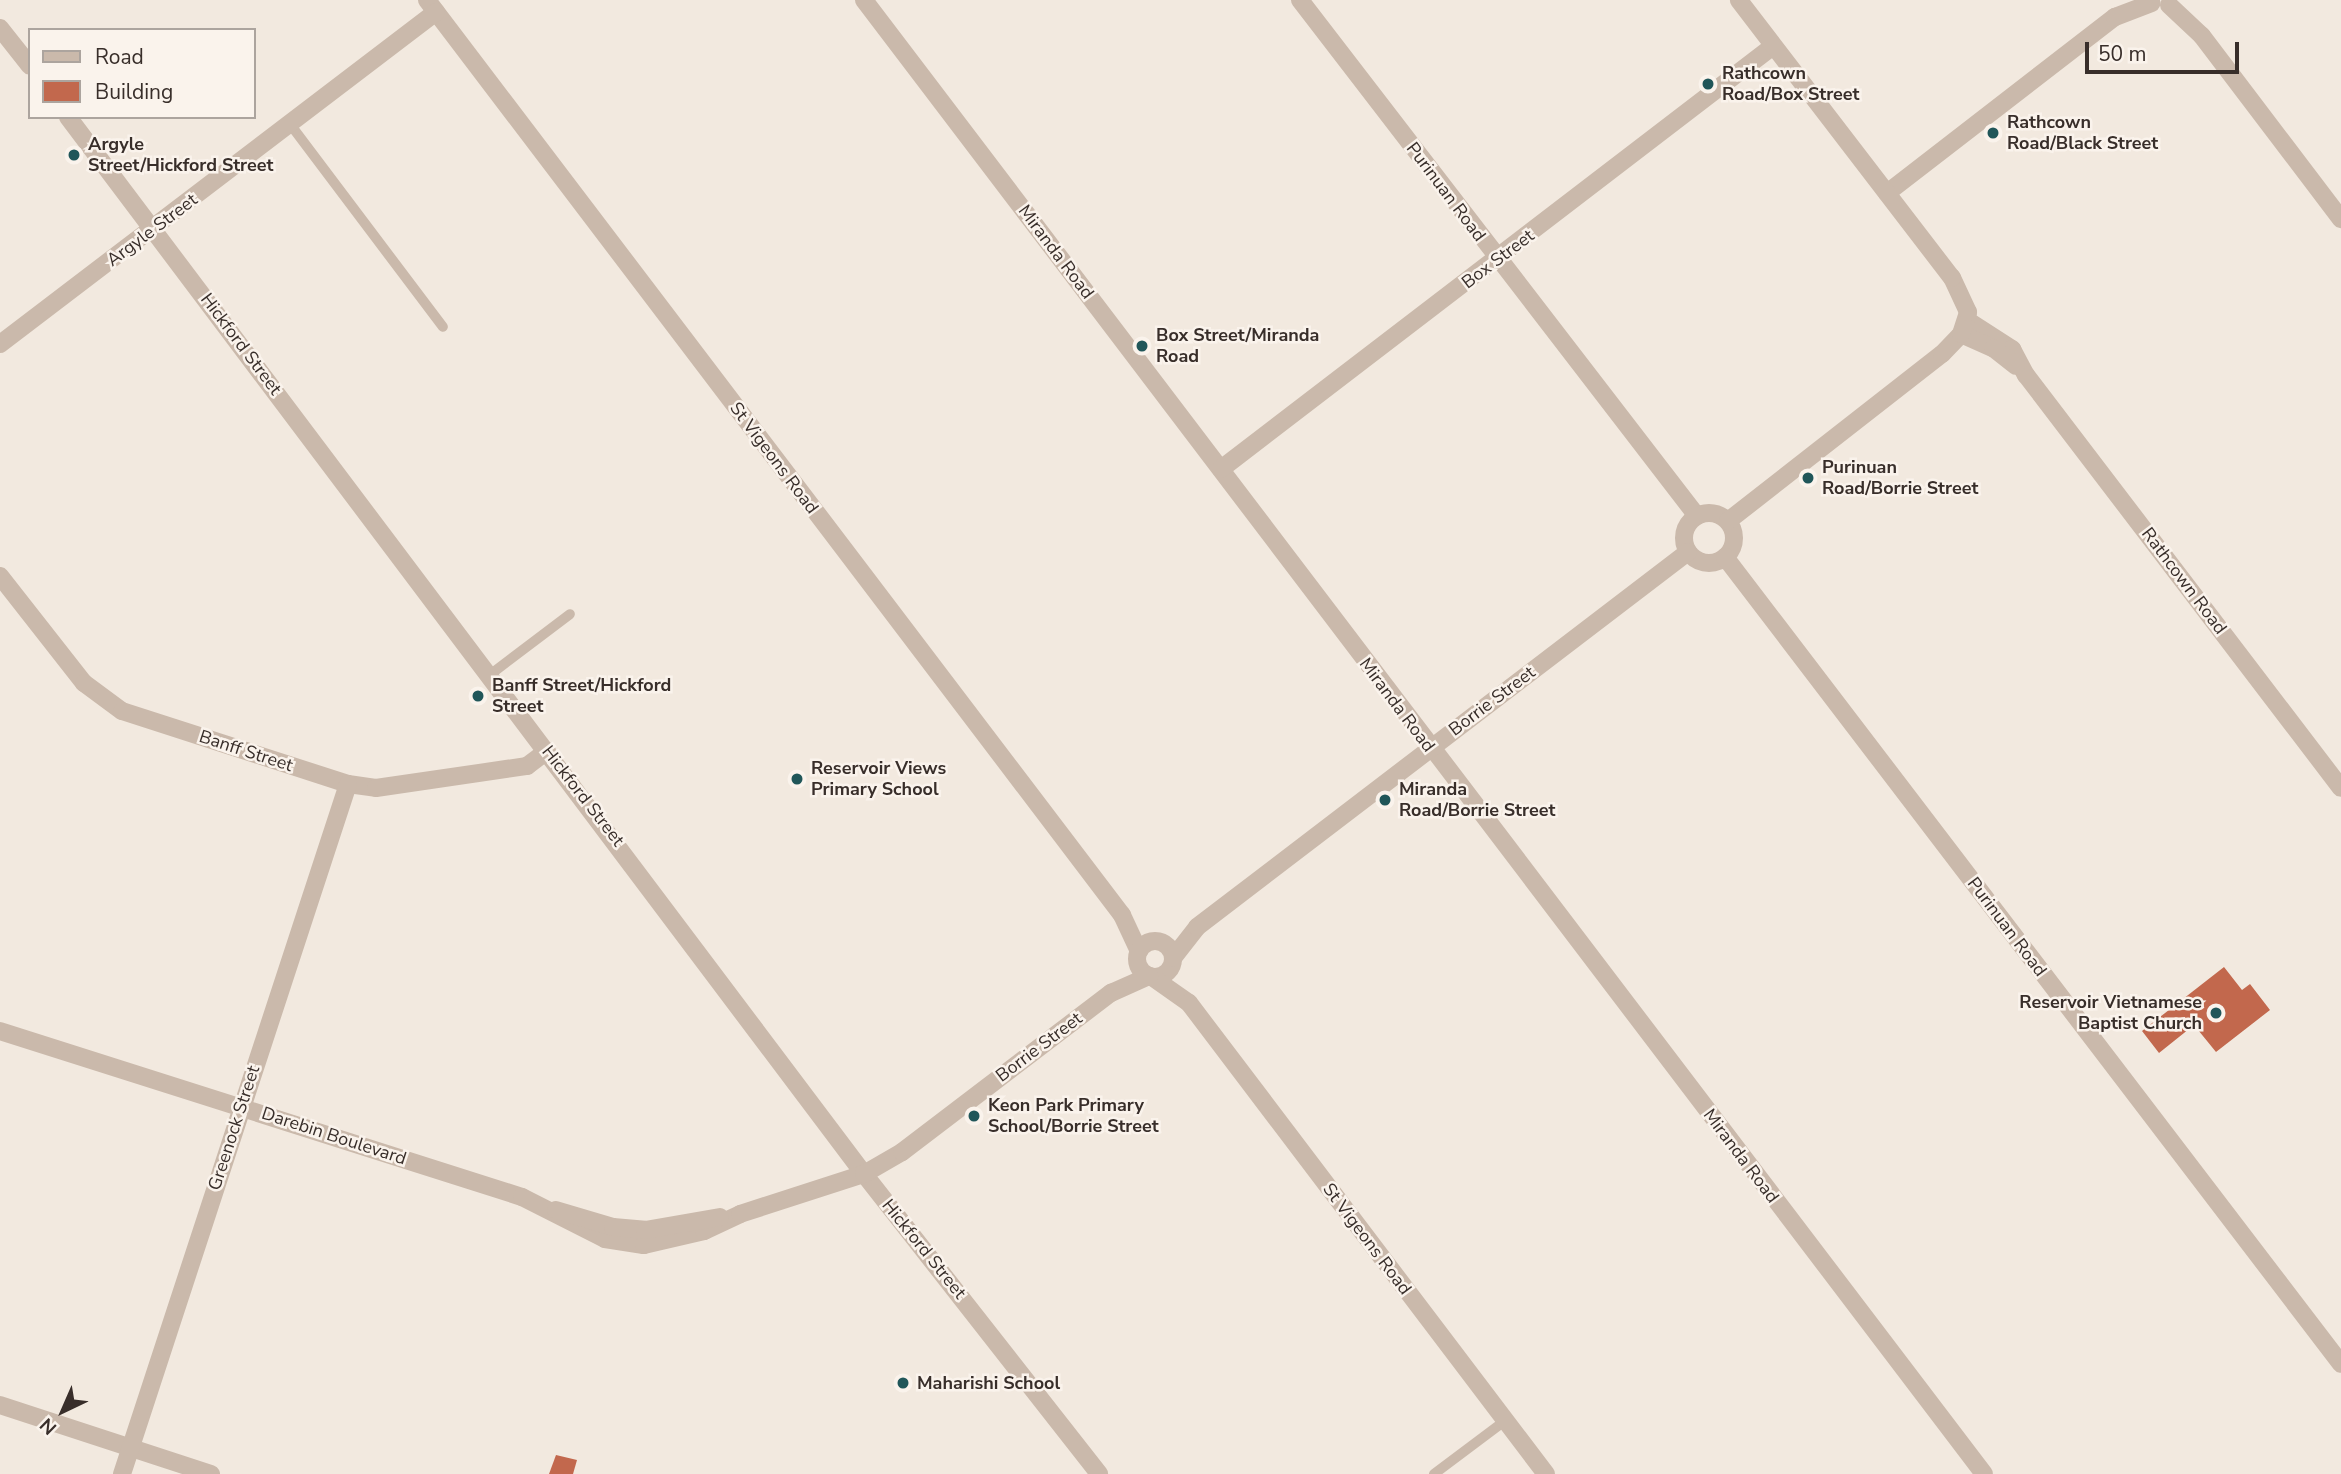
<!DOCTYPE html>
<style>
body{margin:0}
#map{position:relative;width:2341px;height:1474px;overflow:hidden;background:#f2e9df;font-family:"Nunito Sans",sans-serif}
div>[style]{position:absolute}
.building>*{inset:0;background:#c2684d}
.service>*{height:10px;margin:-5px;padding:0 5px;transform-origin:5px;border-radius:5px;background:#cab9ab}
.minor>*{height:18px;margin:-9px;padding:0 9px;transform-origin:9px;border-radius:9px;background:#cab9ab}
.minor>.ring{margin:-9px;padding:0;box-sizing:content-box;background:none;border:18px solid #cab9ab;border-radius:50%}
.dots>*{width:19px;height:19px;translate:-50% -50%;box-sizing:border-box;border:4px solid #faf3ec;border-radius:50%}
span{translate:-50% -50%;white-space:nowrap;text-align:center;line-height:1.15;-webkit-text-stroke:5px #faf3ec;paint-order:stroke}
.poi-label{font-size:18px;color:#382e2a;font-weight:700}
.left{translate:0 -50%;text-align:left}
.right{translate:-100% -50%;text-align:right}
.street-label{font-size:18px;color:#382e2a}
.legend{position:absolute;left:28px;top:28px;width:228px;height:91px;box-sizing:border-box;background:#faf3ec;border:2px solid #aca49e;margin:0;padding:9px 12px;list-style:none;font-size:21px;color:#382e2a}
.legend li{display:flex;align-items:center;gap:14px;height:35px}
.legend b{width:35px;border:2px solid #aca49e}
.north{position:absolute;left:28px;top:1376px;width:70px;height:70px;-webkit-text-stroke:5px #faf3ec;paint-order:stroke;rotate:224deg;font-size:19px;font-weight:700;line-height:28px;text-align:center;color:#382e2a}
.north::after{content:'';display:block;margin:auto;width:24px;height:32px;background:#382e2a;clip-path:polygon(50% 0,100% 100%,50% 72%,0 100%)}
.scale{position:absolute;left:2085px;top:42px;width:154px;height:32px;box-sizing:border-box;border:4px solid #382e2a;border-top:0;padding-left:9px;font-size:21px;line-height:24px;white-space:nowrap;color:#382e2a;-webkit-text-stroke:5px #faf3ec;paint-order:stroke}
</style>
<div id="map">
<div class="building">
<i style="clip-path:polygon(2224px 967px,2242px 990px,2250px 984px,2270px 1010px,2216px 1052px,2194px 1025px,2159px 1053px,2142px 1031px)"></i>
<i style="clip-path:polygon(556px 1455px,577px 1460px,573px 1474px,549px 1474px)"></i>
</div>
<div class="service">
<i style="left:290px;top:124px;width:254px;rotate:53deg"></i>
<i style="left:491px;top:674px;width:99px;rotate:-37.2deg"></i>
<i style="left:1434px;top:1474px;width:90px;rotate:-36.9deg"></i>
</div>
<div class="minor">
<i style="left:427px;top:0;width:1149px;rotate:52.78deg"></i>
<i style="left:1122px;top:915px;width:40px;rotate:65deg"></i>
<i style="left:864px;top:0;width:1851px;rotate:52.77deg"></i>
<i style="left:1300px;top:0;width:651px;rotate:52.43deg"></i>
<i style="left:2169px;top:5px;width:45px;rotate:43.2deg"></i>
<i style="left:2202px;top:36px;width:230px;rotate:52.8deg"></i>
<i style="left:0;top:28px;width:48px;rotate:51.7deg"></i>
<i style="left:68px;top:117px;width:1323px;rotate:53.02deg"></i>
<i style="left:864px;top:1174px;width:381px;rotate:51.9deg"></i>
<i style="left:1887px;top:193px;width:288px;rotate:-37.7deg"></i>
<i style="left:2115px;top:17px;width:39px;rotate:-21deg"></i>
<i style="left:1967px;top:320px;width:54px;rotate:32.8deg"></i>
<i style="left:2012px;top:349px;width:30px;rotate:62deg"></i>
<i style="left:2026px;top:375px;width:519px;rotate:52.67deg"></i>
<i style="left:1961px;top:334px;width:35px;rotate:24deg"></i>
<i style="left:1993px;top:348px;width:29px;rotate:38deg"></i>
<i style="left:0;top:344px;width:548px;rotate:-37.29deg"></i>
<i style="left:1221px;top:469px;width:695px;rotate:-37.46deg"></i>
<i class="ring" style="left:1684px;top:513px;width:32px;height:32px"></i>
<i style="left:1728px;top:521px;width:271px;rotate:-38deg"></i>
<i style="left:1942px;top:354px;width:28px;rotate:-46deg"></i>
<i style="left:1961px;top:334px;width:23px;rotate:-72deg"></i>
<i style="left:1968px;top:312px;width:38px;rotate:-115deg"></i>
<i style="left:1952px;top:278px;width:350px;rotate:-127.5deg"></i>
<i style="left:1725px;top:557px;width:1015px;rotate:52.64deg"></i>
<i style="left:0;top:576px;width:136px;rotate:51.9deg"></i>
<i style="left:84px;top:683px;width:47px;rotate:36.4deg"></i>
<i style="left:122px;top:711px;width:237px;rotate:17.9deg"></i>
<i style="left:348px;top:784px;width:28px;rotate:8deg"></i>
<i style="left:376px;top:788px;width:153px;rotate:-8.3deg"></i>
<i style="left:527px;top:766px;width:25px;rotate:-37deg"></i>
<i class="ring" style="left:1137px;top:941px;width:18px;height:18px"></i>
<i style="left:1173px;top:958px;width:39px;rotate:-52deg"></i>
<i style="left:1197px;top:927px;width:618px;rotate:-37.37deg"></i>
<i style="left:1152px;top:977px;width:45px;rotate:35.1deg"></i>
<i style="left:1189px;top:1003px;width:591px;rotate:52.84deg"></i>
<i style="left:0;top:1031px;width:548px;rotate:17.64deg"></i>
<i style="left:522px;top:1197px;width:93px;rotate:26.8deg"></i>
<i style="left:605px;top:1239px;width:39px;rotate:9deg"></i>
<i style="left:644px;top:1245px;width:62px;rotate:-13.1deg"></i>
<i style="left:704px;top:1231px;width:40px;rotate:-25deg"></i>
<i style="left:740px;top:1214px;width:130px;rotate:-17.9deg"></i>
<i style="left:864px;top:1174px;width:44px;rotate:-30.1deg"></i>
<i style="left:902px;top:1152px;width:263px;rotate:-37.3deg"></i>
<i style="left:1111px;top:993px;width:42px;rotate:-24.1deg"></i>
<i style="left:556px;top:1210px;width:59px;rotate:16.6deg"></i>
<i style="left:613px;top:1227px;width:32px;rotate:5deg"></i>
<i style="left:645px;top:1230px;width:76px;rotate:-9.8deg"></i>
<i style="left:0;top:1405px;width:222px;rotate:18.1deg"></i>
<i style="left:122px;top:1474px;width:726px;rotate:-71.86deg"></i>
</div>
<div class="dots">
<i style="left:1708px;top:84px;background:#205659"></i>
<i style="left:1993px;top:133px;background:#205659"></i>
<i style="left:74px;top:155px;background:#205659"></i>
<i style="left:1142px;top:346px;background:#205659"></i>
<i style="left:1808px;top:478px;background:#205659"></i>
<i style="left:478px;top:696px;background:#205659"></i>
<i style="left:797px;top:779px;background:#205659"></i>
<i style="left:1385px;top:800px;background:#205659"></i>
<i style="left:2216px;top:1013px;background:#205659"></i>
<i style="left:974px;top:1116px;background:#205659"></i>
<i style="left:903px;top:1383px;background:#205659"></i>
</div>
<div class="poi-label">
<span class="left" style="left:1722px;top:84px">Rathcown<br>Road/Box Street</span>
<span class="left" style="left:2007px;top:133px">Rathcown<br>Road/Black Street</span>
<span class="left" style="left:88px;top:155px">Argyle<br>Street/Hickford Street</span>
<span class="left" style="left:1156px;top:346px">Box Street/Miranda<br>Road</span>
<span class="left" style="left:1822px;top:478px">Purinuan<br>Road/Borrie Street</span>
<span class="left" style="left:492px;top:696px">Banff Street/Hickford<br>Street</span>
<span class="left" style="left:811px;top:779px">Reservoir Views<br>Primary School</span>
<span class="left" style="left:1399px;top:800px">Miranda<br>Road/Borrie Street</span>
<span class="right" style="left:2202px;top:1013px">Reservoir Vietnamese<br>Baptist Church</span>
<span class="left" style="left:988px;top:1116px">Keon Park Primary<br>School/Borrie Street</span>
<span class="left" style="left:917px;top:1383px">Maharishi School</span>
</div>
<div class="street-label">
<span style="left:1446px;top:192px;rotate:53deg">Purinuan Road</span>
<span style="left:152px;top:230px;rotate:-37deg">Argyle Street</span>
<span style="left:1056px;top:252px;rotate:53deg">Miranda Road</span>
<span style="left:1498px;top:259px;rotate:-37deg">Box Street</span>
<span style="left:241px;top:344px;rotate:53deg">Hickford Street</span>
<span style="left:774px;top:458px;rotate:53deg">St Vigeons Road</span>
<span style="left:2184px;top:581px;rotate:53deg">Rathcown Road</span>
<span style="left:1492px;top:701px;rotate:-37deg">Borrie Street</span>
<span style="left:1397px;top:705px;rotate:53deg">Miranda Road</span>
<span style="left:246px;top:751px;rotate:18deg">Banff Street</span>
<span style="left:583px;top:796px;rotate:52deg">Hickford Street</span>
<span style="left:2007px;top:927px;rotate:53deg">Purinuan Road</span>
<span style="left:1039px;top:1047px;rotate:-37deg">Borrie Street</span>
<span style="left:234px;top:1128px;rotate:-72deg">Greenock Street</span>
<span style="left:334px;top:1136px;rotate:18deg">Darebin Boulevard</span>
<span style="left:1741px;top:1156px;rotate:53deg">Miranda Road</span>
<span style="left:1367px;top:1239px;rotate:53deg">St Vigeons Road</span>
<span style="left:924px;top:1249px;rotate:51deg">Hickford Street</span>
</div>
<ul class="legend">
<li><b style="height:9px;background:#cab9ab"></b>Road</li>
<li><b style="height:19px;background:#c2684d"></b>Building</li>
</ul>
<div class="north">N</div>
<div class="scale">50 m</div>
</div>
